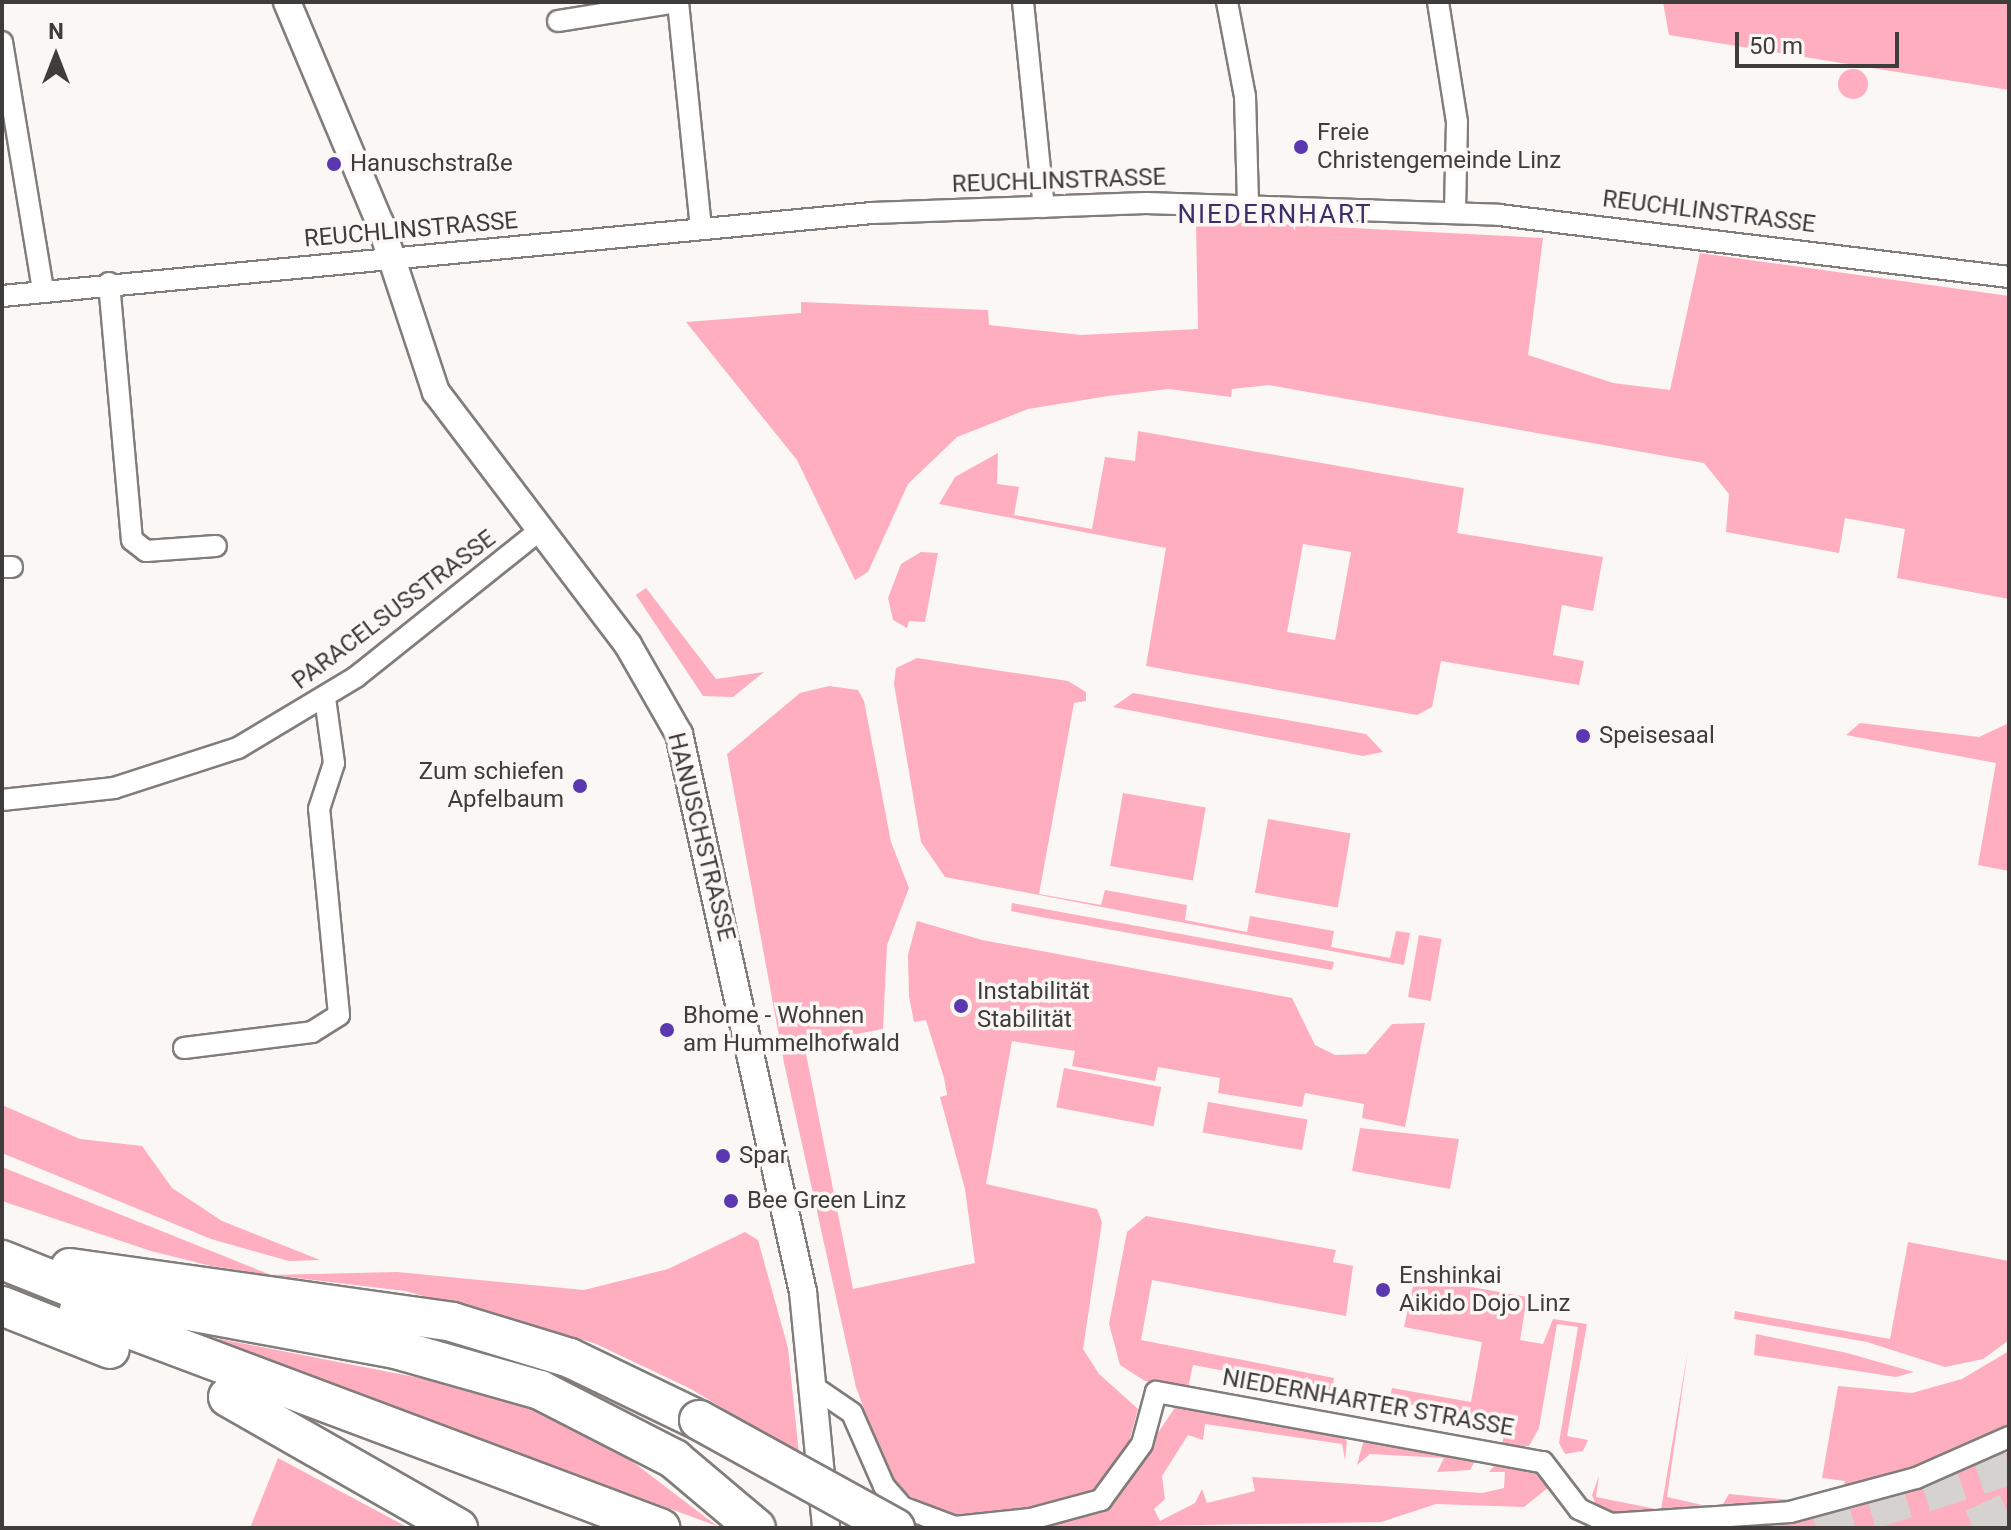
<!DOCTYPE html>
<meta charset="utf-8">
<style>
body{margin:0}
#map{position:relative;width:2011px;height:1530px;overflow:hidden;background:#fbf7f4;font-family:Roboto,sans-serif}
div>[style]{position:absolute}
.green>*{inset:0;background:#feaebe;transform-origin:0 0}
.round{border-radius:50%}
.motorway-tunnel>*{height:38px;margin-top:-19px;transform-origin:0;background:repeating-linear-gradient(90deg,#d5d2cf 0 38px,transparent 0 57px)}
.roads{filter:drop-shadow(2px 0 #807d7a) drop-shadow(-2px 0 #807d7a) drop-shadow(0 2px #807d7a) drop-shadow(0 -2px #807d7a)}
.minor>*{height:20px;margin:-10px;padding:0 10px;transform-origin:10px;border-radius:10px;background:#fff}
.tertiary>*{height:26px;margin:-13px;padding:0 13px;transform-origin:13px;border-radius:13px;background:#fff}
.motorway>*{height:38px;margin:-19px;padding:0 19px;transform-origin:19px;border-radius:19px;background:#fff}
.bridges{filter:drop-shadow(2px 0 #807d7a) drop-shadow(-2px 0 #807d7a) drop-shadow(0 2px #807d7a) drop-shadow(0 -2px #807d7a)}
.motorway-bridge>*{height:38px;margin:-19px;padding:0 19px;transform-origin:19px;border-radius:19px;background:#fff}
.dots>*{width:22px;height:22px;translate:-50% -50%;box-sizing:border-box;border:4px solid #fbf7f4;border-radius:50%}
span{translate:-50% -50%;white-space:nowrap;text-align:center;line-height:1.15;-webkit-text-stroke:7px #fbf7f4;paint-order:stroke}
.poi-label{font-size:24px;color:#3e3d3c}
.left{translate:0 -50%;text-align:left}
.right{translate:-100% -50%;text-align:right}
.street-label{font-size:24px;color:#3e3d3c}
.neighbourhood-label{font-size:26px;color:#3b2f6b;letter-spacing:2px}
.frame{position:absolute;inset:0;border:4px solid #3e3d3c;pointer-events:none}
.north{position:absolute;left:16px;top:16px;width:80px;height:80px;-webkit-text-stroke:6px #fbf7f4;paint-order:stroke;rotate:0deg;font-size:22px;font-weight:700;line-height:32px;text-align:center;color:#3e3d3c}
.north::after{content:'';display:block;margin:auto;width:28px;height:36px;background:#3e3d3c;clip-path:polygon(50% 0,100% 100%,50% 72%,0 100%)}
.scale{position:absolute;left:1735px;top:32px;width:164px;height:36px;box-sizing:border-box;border:4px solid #3e3d3c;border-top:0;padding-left:10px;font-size:24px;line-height:28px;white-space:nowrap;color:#3e3d3c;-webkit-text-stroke:6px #fbf7f4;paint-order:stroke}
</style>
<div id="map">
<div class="green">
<i style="clip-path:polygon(1663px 2px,2009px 2px,2009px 90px,1669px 35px)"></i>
<i class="round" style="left:1838px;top:69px;width:30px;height:30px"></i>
<i style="clip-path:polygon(1196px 220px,1543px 238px,1528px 355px,1613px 383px,1670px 390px,1700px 253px,2009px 296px,2009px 599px,1897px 578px,1905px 529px,1845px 518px,1839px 553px,1726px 532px,1729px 494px,1704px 463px,1269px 385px,1232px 389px,1231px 397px,1169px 389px,1108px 396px,1028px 409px,957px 437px,908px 484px,868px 572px,855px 580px,797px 460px,686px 322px,801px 313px,801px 302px,988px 310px,989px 325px,1081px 335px,1198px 329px)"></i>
<i style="clip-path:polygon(evenodd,1138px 431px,1464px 488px,1457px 533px,1603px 557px,1593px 611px,1562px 605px,1553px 655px,1584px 661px,1579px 685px,1441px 661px,1432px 707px,1417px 715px,1146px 666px,1166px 548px,939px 504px,955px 477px,998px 453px,997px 484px,1019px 487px,1014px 515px,1092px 529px,1105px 457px,1135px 461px,1138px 431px,1303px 544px,1351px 552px,1335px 640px,1287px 632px,1303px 544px)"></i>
<i style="clip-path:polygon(921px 552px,938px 553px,925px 622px,909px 621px,907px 628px,893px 620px,888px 598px,901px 564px)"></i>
<i style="clip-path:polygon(646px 588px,716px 679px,764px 672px,733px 697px,703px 696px,636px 595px)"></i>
<i style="clip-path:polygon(917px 658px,1068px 681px,1086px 692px,1086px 701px,1074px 703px,1039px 894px,1101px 905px,1105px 890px,1187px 905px,1185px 920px,1247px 932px,1250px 916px,1334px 931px,1331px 947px,1390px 958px,1396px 931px,1410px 933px,1404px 965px,945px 877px,921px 842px,894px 684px,896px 668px)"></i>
<i style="clip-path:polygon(829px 686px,858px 690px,864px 701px,891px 842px,909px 888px,887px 945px,883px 1029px,804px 1044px,853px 1289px,975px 1263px,965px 1189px,940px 1097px,947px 1095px,944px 1078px,926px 1020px,914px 1022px,909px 996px,908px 955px,917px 921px,982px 940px,1292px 998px,1315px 1045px,1335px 1055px,1366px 1054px,1392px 1024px,1425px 1023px,1405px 1127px,1362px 1118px,1364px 1104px,1305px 1093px,1302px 1107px,1218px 1093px,1220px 1078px,1158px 1067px,1155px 1081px,1072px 1066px,1075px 1051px,1012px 1041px,986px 1184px,1097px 1209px,1102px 1222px,1083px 1349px,1099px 1374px,1138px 1409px,1126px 1453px,1088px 1495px,1015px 1514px,935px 1514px,891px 1482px,856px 1387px,784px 1063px,727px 754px,800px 693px)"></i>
<i style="clip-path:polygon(1133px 693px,1366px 734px,1383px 752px,1363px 756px,1113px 707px)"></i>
<i style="clip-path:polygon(1860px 723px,1979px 737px,2009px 723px,2009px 871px,1978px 865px,1996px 763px,1846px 735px)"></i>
<i style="left:1123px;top:793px;width:84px;height:74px;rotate:10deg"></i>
<i style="left:1268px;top:819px;width:84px;height:75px;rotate:10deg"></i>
<i style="clip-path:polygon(1012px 903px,1334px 962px,1332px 970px,1041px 917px,1011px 911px)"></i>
<i style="left:1419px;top:935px;width:23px;height:63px;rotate:10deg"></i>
<i style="left:1064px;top:1068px;width:99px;height:40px;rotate:11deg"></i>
<i style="left:1208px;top:1102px;width:101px;height:31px;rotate:10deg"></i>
<i style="clip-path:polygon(2px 1105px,80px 1139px,142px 1146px,172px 1188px,222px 1221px,320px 1260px,289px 1261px,211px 1239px,2px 1153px)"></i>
<i style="clip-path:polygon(1360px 1128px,1459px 1139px,1450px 1189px,1352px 1171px)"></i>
<i style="clip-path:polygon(2px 1167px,271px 1275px,397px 1272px,584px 1290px,668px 1269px,745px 1232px,758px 1240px,788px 1348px,799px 1454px,691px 1389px,594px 1343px,405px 1291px,271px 1275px,211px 1266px,151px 1251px,2px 1201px)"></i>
<i style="clip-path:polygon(1146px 1216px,1336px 1250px,1333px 1262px,1353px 1266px,1346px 1316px,1152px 1280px,1141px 1340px,1334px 1378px,1332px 1391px,1193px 1365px,1188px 1388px,1145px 1381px,1120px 1365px,1109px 1324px,1127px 1232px)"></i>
<i style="clip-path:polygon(1908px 1242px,2009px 1261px,2009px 1340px,1983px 1359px,1945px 1367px,1867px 1342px,1734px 1319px,1735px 1311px,1890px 1339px)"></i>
<i style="clip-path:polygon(1415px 1277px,1527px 1297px,1520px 1340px,1543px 1344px,1553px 1319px,1587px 1324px,1567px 1436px,1588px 1440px,1583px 1451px,1565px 1454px,1559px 1443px,1578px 1327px,1557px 1324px,1539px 1428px,1529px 1446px,1502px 1446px,1506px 1422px,1389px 1401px,1392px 1388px,1471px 1402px,1482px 1342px,1404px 1327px)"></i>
<i style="clip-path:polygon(195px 1334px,486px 1391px,599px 1436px,717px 1526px)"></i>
<i style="clip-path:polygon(1756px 1334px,1847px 1353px,1914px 1372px,1896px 1377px,1754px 1355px)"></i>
<i style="clip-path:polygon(1688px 1350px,1667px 1497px,1720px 1509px,1729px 1494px,1791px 1500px,1715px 1510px,1665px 1513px,1614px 1513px,1595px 1503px,1592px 1495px,1599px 1476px,1596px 1497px,1661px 1510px)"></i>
<i style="clip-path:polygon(2009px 1351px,2009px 1425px,1943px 1457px,1843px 1489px,1845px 1481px,1822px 1478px,1838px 1386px,1912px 1393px,1962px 1379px)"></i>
<i style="clip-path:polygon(1176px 1406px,1339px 1434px,1347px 1441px,1345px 1460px,1342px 1444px,1205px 1424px,1203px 1440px,1188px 1435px,1162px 1476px,1165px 1499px,1154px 1509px,1160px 1521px,1195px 1503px,1202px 1489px,1207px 1503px,1255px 1491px,1252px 1477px,1482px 1493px,1504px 1488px,1505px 1472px,1489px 1472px,1496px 1463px,1541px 1473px,1549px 1487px,1524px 1507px,1436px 1504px,1381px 1522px,1028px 1528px,1110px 1504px)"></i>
<i style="clip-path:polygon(1364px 1439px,1476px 1459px,1470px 1470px,1437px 1472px,1444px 1458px,1370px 1454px,1357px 1465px)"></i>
<i style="clip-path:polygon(2009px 1452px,2009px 1528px,1749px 1528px,1854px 1508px)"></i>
<i style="clip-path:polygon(278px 1458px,409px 1528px,250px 1528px)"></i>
</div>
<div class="motorway-tunnel">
<i style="left:1816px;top:1528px;width:203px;rotate:-17.8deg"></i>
<i style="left:1973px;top:1528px;width:39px;rotate:-24deg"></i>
</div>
<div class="roads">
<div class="minor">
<i style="left:678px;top:2px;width:228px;rotate:84.2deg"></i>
<i style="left:1023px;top:2px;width:206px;rotate:84.2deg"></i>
<i style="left:1227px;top:2px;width:96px;rotate:79.2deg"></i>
<i style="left:1245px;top:96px;width:107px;rotate:88.4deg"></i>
<i style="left:1438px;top:2px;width:121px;rotate:81deg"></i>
<i style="left:1457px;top:122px;width:90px;rotate:91.3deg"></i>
<i style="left:558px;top:21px;width:121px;rotate:-9.1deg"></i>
<i style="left:2px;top:42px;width:251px;rotate:80.6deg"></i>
<i style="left:109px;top:283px;width:258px;rotate:84.9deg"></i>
<i style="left:132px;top:540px;width:18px;rotate:38deg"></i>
<i style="left:146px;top:551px;width:70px;rotate:-4.1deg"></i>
<i style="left:2px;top:296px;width:874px;rotate:-5.45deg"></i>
<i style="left:872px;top:213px;width:274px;rotate:-2.1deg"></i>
<i style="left:1146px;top:203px;width:353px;rotate:1.9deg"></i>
<i style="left:1499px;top:215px;width:514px;rotate:6.93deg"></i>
<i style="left:2px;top:567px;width:10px"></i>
<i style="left:2px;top:800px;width:113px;rotate:-6.1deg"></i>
<i style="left:114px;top:788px;width:130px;rotate:-17.9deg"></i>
<i style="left:238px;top:748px;width:138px;rotate:-31deg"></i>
<i style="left:356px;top:677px;width:234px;rotate:-38.6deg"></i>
<i style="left:184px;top:1048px;width:129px;rotate:-7.1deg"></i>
<i style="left:312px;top:1032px;width:32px;rotate:-32deg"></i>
<i style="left:339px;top:1015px;width:207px;rotate:-95.5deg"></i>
<i style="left:319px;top:809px;width:48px;rotate:-71.9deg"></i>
<i style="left:334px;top:763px;width:66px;rotate:-97.9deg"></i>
<i style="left:817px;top:1389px;width:42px;rotate:34.4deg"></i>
<i style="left:852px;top:1413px;width:80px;rotate:66.3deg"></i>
<i style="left:884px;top:1486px;width:28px;rotate:49deg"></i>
<i style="left:902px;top:1507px;width:57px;rotate:20.7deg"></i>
<i style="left:955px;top:1527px;width:76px;rotate:-6deg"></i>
<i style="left:1031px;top:1519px;width:73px;rotate:-15.2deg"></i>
<i style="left:1101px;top:1500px;width:69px;rotate:-53.8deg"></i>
<i style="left:1142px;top:1444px;width:54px;rotate:-74.9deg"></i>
<i style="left:1156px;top:1392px;width:393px;rotate:10.3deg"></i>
<i style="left:1543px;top:1462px;width:59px;rotate:52.5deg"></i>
<i style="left:1579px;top:1509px;width:35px;rotate:25deg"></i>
<i style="left:1611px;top:1524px;width:179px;rotate:-3.8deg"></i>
<i style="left:1790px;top:1512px;width:131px;rotate:-15.1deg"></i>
<i style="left:1916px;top:1478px;width:102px;rotate:-23.8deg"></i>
</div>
<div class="tertiary">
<i style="left:287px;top:2px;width:240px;rotate:67.2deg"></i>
<i style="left:380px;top:223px;width:178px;rotate:71.7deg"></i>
<i style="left:436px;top:392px;width:318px;rotate:52.8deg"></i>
<i style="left:628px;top:645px;width:103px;rotate:60.2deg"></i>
<i style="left:679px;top:734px;width:572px;rotate:77.47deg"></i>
<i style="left:803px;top:1292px;width:237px;rotate:84.4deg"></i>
</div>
<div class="motorway">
<i style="left:2px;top:1260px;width:84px;rotate:21.7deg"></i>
<i style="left:80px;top:1291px;width:320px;rotate:10.4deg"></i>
<i style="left:395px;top:1349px;width:151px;rotate:15.8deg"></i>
<i style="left:540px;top:1390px;width:151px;rotate:27.2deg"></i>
<i style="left:674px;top:1459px;width:107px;rotate:40.1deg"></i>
<i style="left:70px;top:1268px;width:386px;rotate:8deg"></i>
<i style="left:452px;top:1322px;width:123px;rotate:17deg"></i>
<i style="left:570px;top:1358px;width:143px;rotate:25.7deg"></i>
<i style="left:2px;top:1306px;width:116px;rotate:21.7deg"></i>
<i style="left:79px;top:1310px;width:621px;rotate:20.57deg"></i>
<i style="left:228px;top:1397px;width:265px;rotate:29.7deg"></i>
</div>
</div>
<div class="bridges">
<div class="motorway-bridge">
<i style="left:699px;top:1420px;width:224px;rotate:28.9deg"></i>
</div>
</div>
<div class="dots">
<i style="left:1301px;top:147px;background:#5938b0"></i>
<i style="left:334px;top:164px;background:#5938b0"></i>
<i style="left:1583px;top:736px;background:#5938b0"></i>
<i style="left:580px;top:786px;background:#5938b0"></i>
<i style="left:961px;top:1006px;background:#5938b0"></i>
<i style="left:667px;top:1030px;background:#5938b0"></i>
<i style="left:723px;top:1156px;background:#5938b0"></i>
<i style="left:731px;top:1201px;background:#5938b0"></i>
<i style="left:1383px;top:1290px;background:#5938b0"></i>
</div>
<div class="poi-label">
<span class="left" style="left:1317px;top:147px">Freie<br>Christengemeinde Linz</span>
<span class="left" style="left:350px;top:164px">Hanuschstraße</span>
<span class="left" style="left:1599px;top:736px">Speisesaal</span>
<span class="right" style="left:564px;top:786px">Zum schiefen<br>Apfelbaum</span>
<span class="left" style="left:977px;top:1006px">Instabilität<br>Stabilität</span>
<span class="left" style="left:683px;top:1030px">Bhome - Wohnen<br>am Hummelhofwald</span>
<span class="left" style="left:739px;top:1156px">Spar</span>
<span class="left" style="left:747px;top:1201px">Bee Green Linz</span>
<span class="left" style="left:1399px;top:1290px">Enshinkai<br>Aikido Dojo Linz</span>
</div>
<div class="street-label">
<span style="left:1059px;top:181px;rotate:-2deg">REUCHLINSTRASSE</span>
<span style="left:1709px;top:212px;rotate:7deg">REUCHLINSTRASSE</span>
<span style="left:411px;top:230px;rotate:-5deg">REUCHLINSTRASSE</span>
<span style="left:394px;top:610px;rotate:-37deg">PARACELSUSSTRASSE</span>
<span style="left:701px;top:837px;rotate:76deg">HANUSCHSTRASSE</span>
<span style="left:1368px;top:1403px;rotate:10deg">NIEDERNHARTER STRASSE</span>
</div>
<div class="neighbourhood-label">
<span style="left:1275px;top:215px">NIEDERNHART</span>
</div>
<div class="frame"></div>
<div class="north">N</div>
<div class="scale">50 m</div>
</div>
